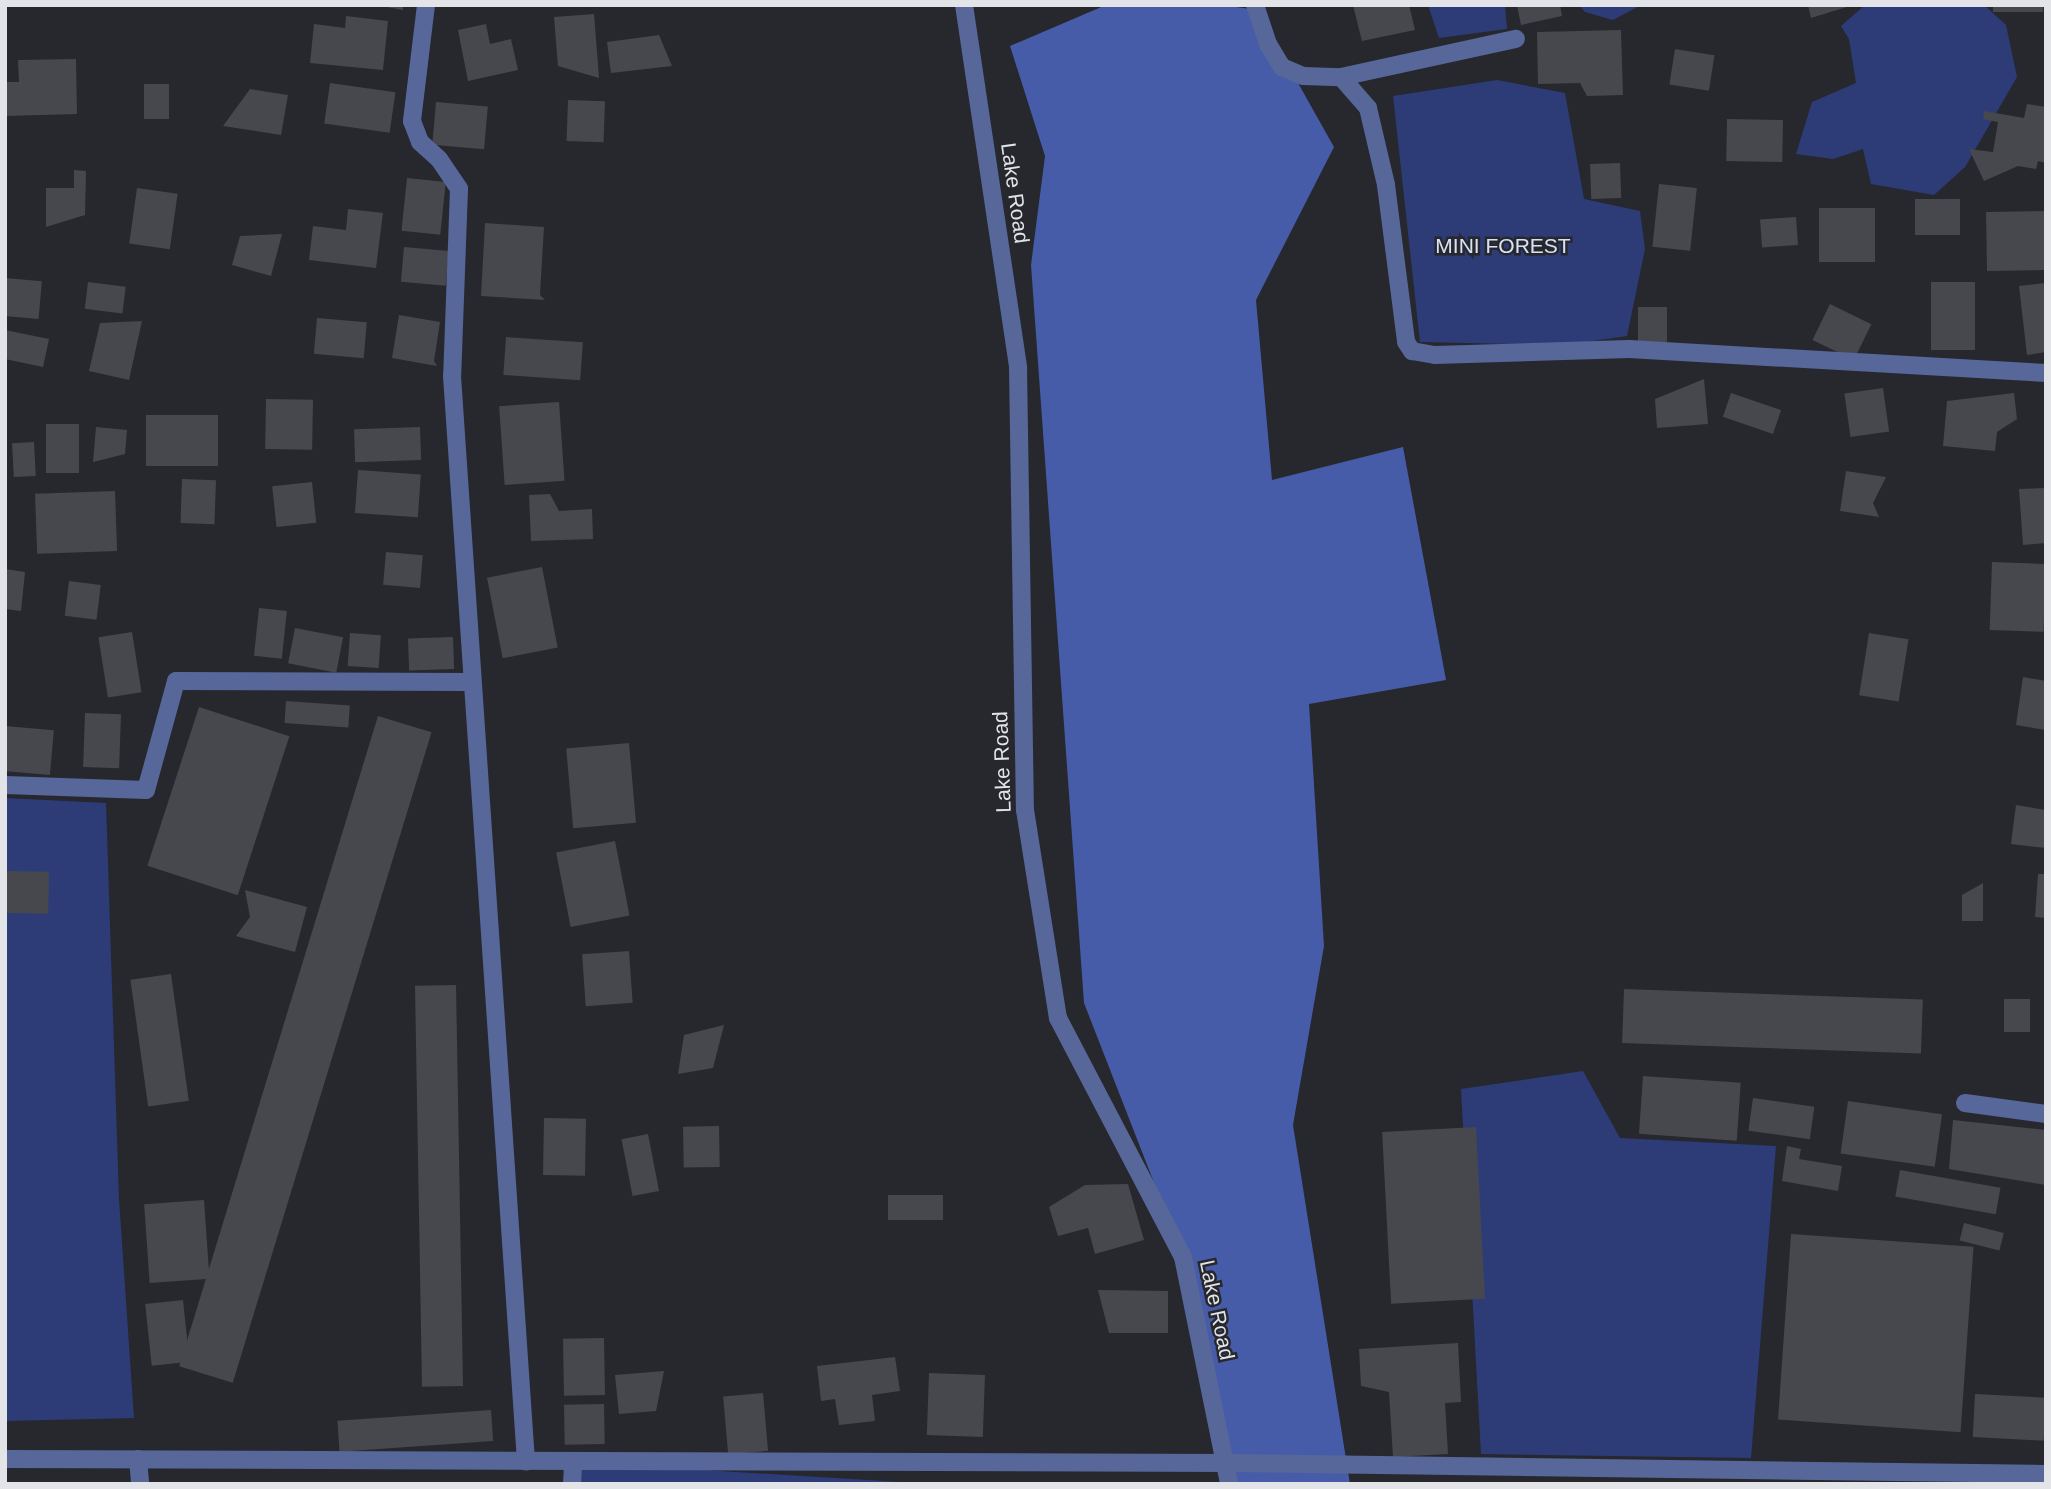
<!DOCTYPE html>
<style>
body{margin:0}
#map{position:relative;width:2051px;height:1489px;overflow:hidden;background:#26282e;font-family:Helvetica,sans-serif}
div>[style]{position:absolute}
.green>*{inset:0;background:#2d3c77}
.water>*{inset:0;background:#475ca8}
.building>*{inset:0;background:#46484e;transform-origin:0 0}
.minor>*{height:18px;margin:-9px;padding:0 9px;transform-origin:9px;border-radius:9px;background:#57679a}
span{translate:-50% -50%;white-space:nowrap;text-align:center;line-height:1.15;-webkit-text-stroke:5px #26282e;paint-order:stroke}
.street-label{font-size:21px;color:#e3e4e8}
.park-label{font-size:21px;color:#d9e1f7}
.frame{position:absolute;inset:0;border:7px solid #e3e4e8;pointer-events:none}
</style>
<div id="map">
<div class="green">
<i style="clip-path:polygon(1428px 5px,1505px 5px,1507px 29px,1439px 38px)"></i>
<i style="clip-path:polygon(1579px 5px,1641px 5px,1613px 20px,1585px 12px)"></i>
<i style="clip-path:polygon(1865px 5px,1984px 5px,2006px 25px,2017px 77px,1965px 167px,1934px 195px,1871px 184px,1863px 149px,1833px 159px,1796px 154px,1812px 102px,1856px 83px,1849px 39px,1841px 26px)"></i>
<i style="clip-path:polygon(1497px 80px,1565px 93px,1584px 199px,1640px 211px,1645px 249px,1627px 336px,1565px 345px,1420px 342px,1393px 96px)"></i>
<i style="clip-path:polygon(5px 798px,106px 803px,119px 1199px,134px 1418px,5px 1421px)"></i>
<i style="clip-path:polygon(1583px 1071px,1620px 1138px,1776px 1146px,1751px 1458px,1481px 1454px,1461px 1089px)"></i>
<i style="clip-path:polygon(573px 1462px,933px 1484px,573px 1484px)"></i>
</div>
<div class="water">
<i style="clip-path:polygon(1106px 5px,1222px 5px,1257px 10px,1334px 147px,1256px 300px,1272px 480px,1403px 447px,1446px 680px,1309px 704px,1324px 946px,1293px 1125px,1350px 1484px,1232px 1484px,1183px 1257px,1084px 1003px,1031px 265px,1045px 156px,1010px 46px)"></i>
</div>
<div class="building">
<i style="clip-path:polygon(376px 5px,403px 5px,403px 10px)"></i>
<i style="clip-path:polygon(1353px 5px,1409px 5px,1415px 30px,1362px 41px)"></i>
<i style="clip-path:polygon(1517px 5px,1560px 5px,1562px 16px,1521px 25px)"></i>
<i style="clip-path:polygon(1808px 5px,1850px 5px,1850px 6px,1811px 18px)"></i>
<i style="left:1993px;top:5px;width:50px;height:7px"></i>
<i style="clip-path:polygon(594px 14px,599px 78px,558px 66px,554px 17px)"></i>
<i style="clip-path:polygon(346px 16px,388px 21px,383px 70px,310px 63px,314px 24px,345px 28px)"></i>
<i style="clip-path:polygon(486px 24px,490px 44px,511px 39px,518px 70px,468px 81px,458px 30px)"></i>
<i style="clip-path:polygon(1621px 30px,1623px 95px,1587px 96px,1580px 83px,1538px 84px,1537px 32px)"></i>
<i style="clip-path:polygon(659px 35px,672px 66px,611px 73px,607px 42px)"></i>
<i style="left:1675px;top:49px;width:40px;height:36px;rotate:9deg"></i>
<i style="clip-path:polygon(76px 59px,77px 114px,5px 116px,5px 82px,19px 82px,18px 60px)"></i>
<i style="left:330px;top:83px;width:66px;height:41px;rotate:8deg"></i>
<i style="left:169px;top:84px;width:35px;height:25px;rotate:90deg"></i>
<i style="clip-path:polygon(250px 89px,288px 95px,281px 135px,223px 126px)"></i>
<i style="left:568px;top:100px;width:37px;height:41px;rotate:2deg"></i>
<i style="left:436px;top:102px;width:52px;height:43px;rotate:5deg"></i>
<i style="clip-path:polygon(2027px 104px,2046px 107px,2046px 163px,2038px 161px,2036px 169px,2018px 166px,1984px 181px,1969px 149px,1993px 152px,1998px 122px,1983px 119px,1984px 111px,2024px 118px)"></i>
<i style="left:1727px;top:119px;width:56px;height:42px;rotate:1deg"></i>
<i style="left:1620px;top:163px;width:35px;height:30px;rotate:88deg"></i>
<i style="clip-path:polygon(74px 170px,86px 171px,85px 215px,46px 227px,46px 188px,74px 188px)"></i>
<i style="left:407px;top:178px;width:39px;height:53px;rotate:6deg"></i>
<i style="left:1659px;top:184px;width:38px;height:63px;rotate:6deg"></i>
<i style="left:137px;top:188px;width:41px;height:56px;rotate:8deg"></i>
<i style="left:1960px;top:199px;width:36px;height:45px;rotate:90deg"></i>
<i style="left:1819px;top:208px;width:56px;height:54px"></i>
<i style="clip-path:polygon(348px 209px,383px 213px,376px 268px,309px 260px,313px 226px,346px 230px)"></i>
<i style="left:2045px;top:211px;width:59px;height:59px;rotate:89deg"></i>
<i style="left:1796px;top:217px;width:28px;height:36px;rotate:86deg"></i>
<i style="clip-path:polygon(485px 223px,544px 227px,540px 295px,545px 300px,481px 296px)"></i>
<i style="clip-path:polygon(282px 234px,271px 276px,232px 265px,240px 236px)"></i>
<i style="left:404px;top:247px;width:45px;height:35px;rotate:5deg"></i>
<i style="left:5px;top:278px;width:37px;height:38px;rotate:5deg"></i>
<i style="left:88px;top:282px;width:38px;height:27px;rotate:7deg"></i>
<i style="left:1931px;top:282px;width:44px;height:68px"></i>
<i style="clip-path:polygon(2046px 283px,2046px 352px,2027px 355px,2019px 286px)"></i>
<i style="left:1830px;top:304px;width:46px;height:40px;rotate:26deg"></i>
<i style="left:1638px;top:307px;width:29px;height:35px"></i>
<i style="clip-path:polygon(399px 315px,440px 322px,434px 361px,437px 366px,392px 358px)"></i>
<i style="left:317px;top:318px;width:50px;height:36px;rotate:5deg"></i>
<i style="clip-path:polygon(142px 321px,129px 380px,89px 371px,100px 323px)"></i>
<i style="clip-path:polygon(5px 330px,49px 339px,43px 367px,5px 359px)"></i>
<i style="left:506px;top:337px;width:77px;height:38px;rotate:4deg"></i>
<i style="clip-path:polygon(1704px 379px,1708px 424px,1657px 428px,1655px 399px)"></i>
<i style="left:1883px;top:388px;width:44px;height:39px;rotate:82deg"></i>
<i style="left:1731px;top:393px;width:53px;height:25px;rotate:19deg"></i>
<i style="clip-path:polygon(2014px 393px,2017px 419px,1997px 432px,1995px 451px,1943px 446px,1947px 401px)"></i>
<i style="left:266px;top:399px;width:47px;height:50px;rotate:1deg"></i>
<i style="left:559px;top:402px;width:79px;height:60px;rotate:86deg"></i>
<i style="left:146px;top:415px;width:72px;height:51px"></i>
<i style="left:46px;top:424px;width:33px;height:49px"></i>
<i style="clip-path:polygon(96px 427px,127px 430px,125px 454px,93px 462px)"></i>
<i style="left:420px;top:427px;width:33px;height:66px;rotate:88deg"></i>
<i style="left:34px;top:442px;width:34px;height:22px;rotate:87deg"></i>
<i style="left:358px;top:470px;width:63px;height:43px;rotate:4deg"></i>
<i style="clip-path:polygon(1846px 471px,1886px 477px,1873px 503px,1879px 517px,1840px 511px)"></i>
<i style="left:182px;top:479px;width:34px;height:44px;rotate:2deg"></i>
<i style="left:312px;top:482px;width:41px;height:40px;rotate:84deg"></i>
<i style="clip-path:polygon(2046px 488px,2046px 543px,2023px 545px,2019px 489px)"></i>
<i style="left:115px;top:491px;width:60px;height:80px;rotate:88deg"></i>
<i style="clip-path:polygon(550px 494px,559px 511px,592px 509px,593px 539px,531px 541px,529px 495px)"></i>
<i style="left:386px;top:552px;width:37px;height:33px;rotate:5deg"></i>
<i style="left:1992px;top:562px;width:54px;height:68px;rotate:2deg"></i>
<i style="left:542px;top:567px;width:82px;height:56px;rotate:79deg"></i>
<i style="clip-path:polygon(5px 569px,25px 572px,21px 611px,5px 609px)"></i>
<i style="left:69px;top:581px;width:32px;height:35px;rotate:7deg"></i>
<i style="left:259px;top:608px;width:28px;height:48px;rotate:6deg"></i>
<i style="left:295px;top:628px;width:49px;height:36px;rotate:11deg"></i>
<i style="left:132px;top:632px;width:61px;height:34px;rotate:81deg"></i>
<i style="left:350px;top:633px;width:31px;height:33px;rotate:4deg"></i>
<i style="left:1869px;top:633px;width:40px;height:63px;rotate:9deg"></i>
<i style="left:453px;top:637px;width:32px;height:45px;rotate:88deg"></i>
<i style="clip-path:polygon(2023px 677px,2046px 681px,2046px 730px,2016px 725px)"></i>
<i style="left:286px;top:701px;width:64px;height:22px;rotate:4deg"></i>
<i style="left:199px;top:707px;width:95px;height:167px;rotate:18deg"></i>
<i style="left:85px;top:713px;width:36px;height:54px;rotate:2deg"></i>
<i style="left:378px;top:716px;width:56px;height:680px;rotate:17deg"></i>
<i style="left:5px;top:726px;width:49px;height:45px;rotate:5deg"></i>
<i style="left:629px;top:743px;width:80px;height:63px;rotate:85deg"></i>
<i style="clip-path:polygon(2016px 805px,2046px 810px,2046px 848px,2011px 844px)"></i>
<i style="left:615px;top:841px;width:76px;height:60px;rotate:79deg"></i>
<i style="left:5px;top:871px;width:44px;height:42px;rotate:1deg"></i>
<i style="clip-path:polygon(2038px 874px,2046px 874px,2046px 918px,2035px 917px)"></i>
<i style="clip-path:polygon(1983px 883px,1983px 921px,1962px 921px,1962px 895px)"></i>
<i style="clip-path:polygon(245px 890px,307px 907px,295px 952px,236px 936px,250px 917px)"></i>
<i style="left:629px;top:951px;width:52px;height:47px;rotate:86deg"></i>
<i style="left:171px;top:974px;width:128px;height:41px;rotate:82deg"></i>
<i style="left:456px;top:985px;width:401px;height:41px;rotate:89deg"></i>
<i style="left:1624px;top:989px;width:299px;height:54px;rotate:2deg"></i>
<i style="left:2004px;top:999px;width:26px;height:33px"></i>
<i style="clip-path:polygon(724px 1025px,713px 1068px,678px 1074px,684px 1035px)"></i>
<i style="left:1643px;top:1076px;width:98px;height:58px;rotate:4deg"></i>
<i style="left:1753px;top:1098px;width:62px;height:33px;rotate:8deg"></i>
<i style="left:1848px;top:1101px;width:95px;height:53px;rotate:8deg"></i>
<i style="left:544px;top:1118px;width:42px;height:57px;rotate:1deg"></i>
<i style="clip-path:polygon(1953px 1120px,2046px 1130px,2046px 1185px,1949px 1169px)"></i>
<i style="left:719px;top:1126px;width:41px;height:36px;rotate:89deg"></i>
<i style="left:1476px;top:1127px;width:172px;height:94px;rotate:87deg"></i>
<i style="left:648px;top:1134px;width:58px;height:27px;rotate:79deg"></i>
<i style="clip-path:polygon(1787px 1146px,1801px 1149px,1799px 1159px,1842px 1166px,1838px 1191px,1782px 1181px)"></i>
<i style="left:1900px;top:1170px;width:102px;height:27px;rotate:10deg"></i>
<i style="clip-path:polygon(1128px 1184px,1144px 1240px,1095px 1254px,1088px 1228px,1058px 1236px,1049px 1207px,1085px 1185px)"></i>
<i style="left:888px;top:1195px;width:55px;height:25px"></i>
<i style="left:204px;top:1200px;width:79px;height:60px;rotate:86deg"></i>
<i style="left:1964px;top:1223px;width:41px;height:18px;rotate:14deg"></i>
<i style="left:1791px;top:1234px;width:183px;height:186px;rotate:4deg"></i>
<i style="clip-path:polygon(1098px 1290px,1168px 1291px,1168px 1333px,1109px 1333px)"></i>
<i style="left:183px;top:1300px;width:62px;height:38px;rotate:84deg"></i>
<i style="left:604px;top:1338px;width:57px;height:41px;rotate:89deg"></i>
<i style="clip-path:polygon(1458px 1343px,1461px 1402px,1445px 1403px,1448px 1454px,1393px 1457px,1389px 1392px,1361px 1386px,1359px 1349px)"></i>
<i style="clip-path:polygon(895px 1357px,900px 1391px,872px 1395px,875px 1421px,839px 1425px,835px 1399px,821px 1401px,817px 1366px)"></i>
<i style="clip-path:polygon(664px 1371px,656px 1411px,619px 1414px,615px 1375px)"></i>
<i style="left:929px;top:1373px;width:56px;height:62px;rotate:2deg"></i>
<i style="left:763px;top:1393px;width:58px;height:40px;rotate:85deg"></i>
<i style="left:1975px;top:1394px;width:71px;height:43px;rotate:3deg"></i>
<i style="left:604px;top:1404px;width:40px;height:40px;rotate:89deg"></i>
<i style="left:491px;top:1410px;width:31px;height:154px;rotate:86deg"></i>
</div>
<div class="minor">
<i style="left:426px;top:5px;width:117px;rotate:96.9deg"></i>
<i style="left:412px;top:121px;width:22px;rotate:69deg"></i>
<i style="left:420px;top:142px;width:25px;rotate:42deg"></i>
<i style="left:439px;top:159px;width:36px;rotate:56deg"></i>
<i style="left:459px;top:189px;width:187px;rotate:92.1deg"></i>
<i style="left:452px;top:376px;width:1088px;rotate:86.1deg"></i>
<i style="left:964px;top:5px;width:367px;rotate:81.5deg"></i>
<i style="left:1018px;top:368px;width:442px;rotate:89.1deg"></i>
<i style="left:1025px;top:810px;width:211px;rotate:81deg"></i>
<i style="left:1058px;top:1018px;width:270px;rotate:62.4deg"></i>
<i style="left:1183px;top:1257px;width:232px;rotate:78.5deg"></i>
<i style="left:1255px;top:5px;width:41px;rotate:71.6deg"></i>
<i style="left:1268px;top:44px;width:27px;rotate:59deg"></i>
<i style="left:1282px;top:67px;width:23px;rotate:23deg"></i>
<i style="left:1303px;top:76px;width:38px;rotate:2deg"></i>
<i style="left:1341px;top:77px;width:179px;rotate:-12.3deg"></i>
<i style="left:1341px;top:77px;width:41px;rotate:48.9deg"></i>
<i style="left:1368px;top:108px;width:79px;rotate:76.8deg"></i>
<i style="left:1386px;top:185px;width:158px;rotate:82.7deg"></i>
<i style="left:1406px;top:342px;width:11px;rotate:56deg"></i>
<i style="left:1412px;top:351px;width:23px;rotate:10deg"></i>
<i style="left:1435px;top:355px;width:194px;rotate:-1.8deg"></i>
<i style="left:1629px;top:349px;width:418px;rotate:3.3deg"></i>
<i style="left:5px;top:785px;width:141px;rotate:2deg"></i>
<i style="left:146px;top:790px;width:113px;rotate:-74.6deg"></i>
<i style="left:176px;top:681px;width:295px;rotate:0.2deg"></i>
<i style="left:1965px;top:1103px;width:82px;rotate:7.7deg"></i>
<i style="left:5px;top:1459px;width:1222px;rotate:0.19deg"></i>
<i style="left:1227px;top:1463px;width:819px;rotate:0.77deg"></i>
<i style="left:138px;top:1459px;width:25px;rotate:85deg"></i>
<i style="left:572px;top:1484px;width:22px;rotate:-87deg"></i>
</div>
<div class="street-label">
<span style="left:1015px;top:193px;rotate:82deg">Lake Road</span>
<span style="left:1002px;top:762px;rotate:-92deg">Lake Road</span>
<span style="left:1217px;top:1310px;rotate:78deg">Lake Road</span>
</div>
<div class="park-label">
<span style="left:1503px;top:246px">MINI FOREST</span>
</div>
<div class="frame"></div>
</div>
